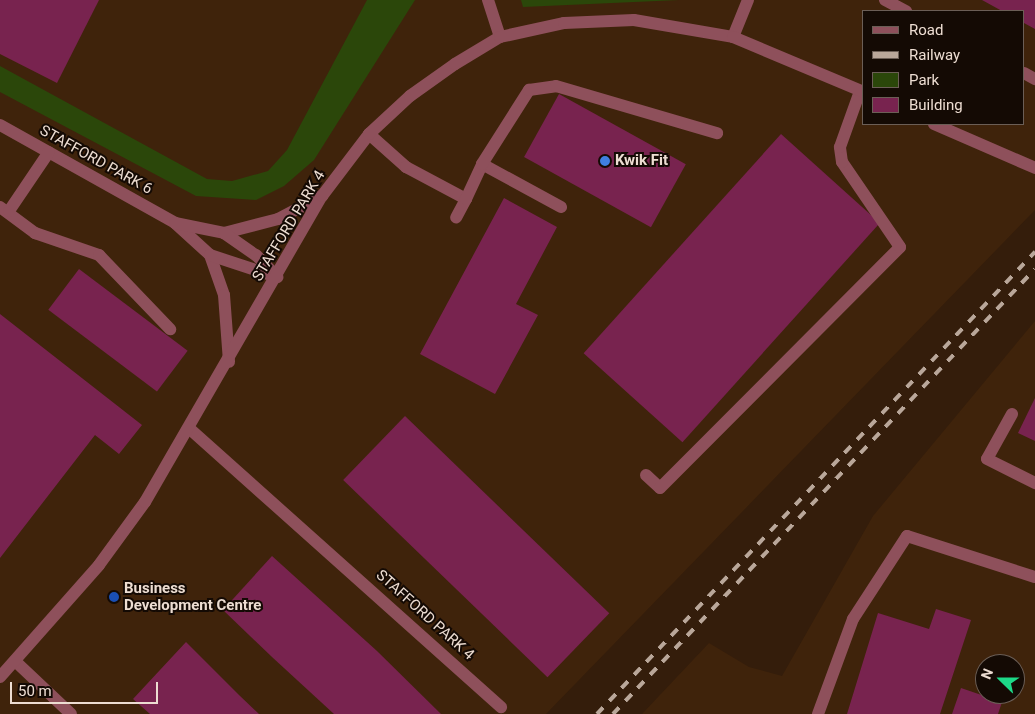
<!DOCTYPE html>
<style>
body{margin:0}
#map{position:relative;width:1035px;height:714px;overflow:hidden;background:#341d0b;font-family:Roboto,sans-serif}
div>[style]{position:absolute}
.built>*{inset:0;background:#3f230b}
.green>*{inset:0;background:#2b470a}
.building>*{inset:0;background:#78234f;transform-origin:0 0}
.minor>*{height:12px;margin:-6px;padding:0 6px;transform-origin:6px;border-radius:6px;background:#8e505b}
.rail>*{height:4px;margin-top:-2px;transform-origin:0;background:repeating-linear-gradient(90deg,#b9a79a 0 9px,transparent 0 18px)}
.dots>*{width:14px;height:14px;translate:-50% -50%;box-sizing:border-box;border:2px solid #140a04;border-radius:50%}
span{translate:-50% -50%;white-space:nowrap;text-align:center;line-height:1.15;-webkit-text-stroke:4px #140a04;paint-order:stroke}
.street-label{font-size:15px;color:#edddd2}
.poi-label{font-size:15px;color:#edddd2;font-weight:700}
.left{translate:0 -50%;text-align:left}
.legend{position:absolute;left:862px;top:10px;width:162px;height:115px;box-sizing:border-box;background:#140a04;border:1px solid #6b5e56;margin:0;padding:6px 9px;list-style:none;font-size:15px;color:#edddd2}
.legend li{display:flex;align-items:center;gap:10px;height:25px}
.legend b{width:25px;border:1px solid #6b5e56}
.north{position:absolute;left:975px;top:654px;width:50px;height:50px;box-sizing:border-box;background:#140a04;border:1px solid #6b5e56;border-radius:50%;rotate:292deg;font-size:14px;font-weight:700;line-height:20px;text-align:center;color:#edddd2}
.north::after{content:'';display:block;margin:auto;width:18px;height:22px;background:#1dd988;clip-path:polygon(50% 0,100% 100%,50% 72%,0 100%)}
.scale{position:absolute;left:10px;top:682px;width:148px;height:22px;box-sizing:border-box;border:2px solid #edddd2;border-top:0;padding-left:6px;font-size:15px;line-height:18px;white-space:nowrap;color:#edddd2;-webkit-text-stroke:4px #140a04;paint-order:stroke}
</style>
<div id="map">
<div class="built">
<i style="clip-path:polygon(evenodd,0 0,1035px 0,1035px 210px,546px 714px,0 714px,0 0,864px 11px,1024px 11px,1024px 124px,864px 124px,864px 11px)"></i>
<i style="clip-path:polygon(evenodd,1035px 321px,1035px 714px,642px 714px,709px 643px,749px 667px,782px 676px,873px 516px,1035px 321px,985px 664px,1015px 664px,1015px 694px,985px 694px,985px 664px)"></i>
</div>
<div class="green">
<i style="clip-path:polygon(367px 0,415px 0,314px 160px,284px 186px,256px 200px,196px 196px,0 92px,0 66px,207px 179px,232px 181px,268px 171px,287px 150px)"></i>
<i style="clip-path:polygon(521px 0,679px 0,523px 7px)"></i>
</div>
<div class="building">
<i style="clip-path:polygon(0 0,99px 0,57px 83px,0 54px)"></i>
<i style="clip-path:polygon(982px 0,1035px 0,1035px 29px,1024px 23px,1024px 11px,1002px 11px)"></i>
<i style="left:559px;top:94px;width:145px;height:72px;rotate:29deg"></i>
<i style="left:781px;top:134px;width:133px;height:295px;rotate:42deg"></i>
<i style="clip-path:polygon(504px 198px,557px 227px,516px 304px,538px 315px,495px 394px,420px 354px)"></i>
<i style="left:79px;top:269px;width:136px;height:51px;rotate:37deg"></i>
<i style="clip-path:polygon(0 314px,142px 425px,119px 454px,95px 435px,0 558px)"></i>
<i style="clip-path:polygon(1035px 398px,1035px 441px,1018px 433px)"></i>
<i style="left:405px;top:416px;width:284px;height:89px;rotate:44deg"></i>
<i style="clip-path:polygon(272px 556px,377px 651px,441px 714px,334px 714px,272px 657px,223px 610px)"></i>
<i style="clip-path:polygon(936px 609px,971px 620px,940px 714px,847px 714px,878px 613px,929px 629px)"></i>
<i style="clip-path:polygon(186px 642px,239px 695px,259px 714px,150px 714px,133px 699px)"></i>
<i style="clip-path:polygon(961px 688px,1002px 702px,998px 714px,952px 714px)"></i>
</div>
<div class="minor">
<i style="left:488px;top:0;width:39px;rotate:72deg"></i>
<i style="left:885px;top:0;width:24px;rotate:28deg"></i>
<i style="left:733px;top:37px;width:40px;rotate:-68deg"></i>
<i style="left:1024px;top:73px;width:13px;rotate:29deg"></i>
<i style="left:934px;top:124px;width:110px;rotate:23.5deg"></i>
<i style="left:0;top:125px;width:201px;rotate:29.2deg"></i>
<i style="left:175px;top:223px;width:47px;rotate:42.4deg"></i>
<i style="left:210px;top:255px;width:42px;rotate:70.7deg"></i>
<i style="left:224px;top:295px;width:67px;rotate:85.7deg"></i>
<i style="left:369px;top:134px;width:50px;rotate:41.7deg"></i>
<i style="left:406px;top:167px;width:68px;rotate:28.1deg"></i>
<i style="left:466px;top:199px;width:21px;rotate:118deg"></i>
<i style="left:482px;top:164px;width:90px;rotate:28.6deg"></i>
<i style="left:466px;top:199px;width:38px;rotate:-65deg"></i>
<i style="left:482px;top:164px;width:88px;rotate:-57.6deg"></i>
<i style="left:529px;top:90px;width:27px;rotate:-8deg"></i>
<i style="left:556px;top:86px;width:168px;rotate:16.3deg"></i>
<i style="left:0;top:207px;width:44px;rotate:36.6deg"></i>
<i style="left:35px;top:233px;width:68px;rotate:19deg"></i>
<i style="left:99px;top:255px;width:103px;rotate:46.2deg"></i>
<i style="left:9px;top:211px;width:71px;rotate:-55.9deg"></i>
<i style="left:175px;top:223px;width:50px;rotate:11.5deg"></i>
<i style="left:224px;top:233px;width:56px;rotate:-14.5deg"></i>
<i style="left:278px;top:219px;width:50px;rotate:-27.6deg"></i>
<i style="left:224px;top:233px;width:39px;rotate:35deg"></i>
<i style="left:256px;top:255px;width:30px;rotate:46deg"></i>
<i style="left:210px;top:255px;width:71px;rotate:18.2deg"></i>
<i style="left:1012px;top:414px;width:51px;rotate:119.1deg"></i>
<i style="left:987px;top:459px;width:54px;rotate:26.6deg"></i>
<i style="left:191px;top:430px;width:416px;rotate:41.8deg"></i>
<i style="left:646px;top:475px;width:19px;rotate:43deg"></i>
<i style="left:660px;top:488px;width:340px;rotate:-45.1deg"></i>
<i style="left:900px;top:247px;width:103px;rotate:-124.3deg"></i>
<i style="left:842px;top:162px;width:15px;rotate:-98deg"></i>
<i style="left:840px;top:147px;width:59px;rotate:-70.3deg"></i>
<i style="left:15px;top:661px;width:77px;rotate:43.4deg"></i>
<i style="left:0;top:677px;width:149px;rotate:-48.5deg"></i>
<i style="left:99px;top:565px;width:78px;rotate:-53.9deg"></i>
<i style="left:145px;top:502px;width:354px;rotate:-60deg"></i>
<i style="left:322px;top:196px;width:78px;rotate:-52.8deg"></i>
<i style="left:369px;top:134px;width:56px;rotate:-42.8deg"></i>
<i style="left:410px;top:96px;width:55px;rotate:-35.4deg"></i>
<i style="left:455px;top:64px;width:52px;rotate:-31deg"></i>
<i style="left:500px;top:37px;width:66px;rotate:-12.3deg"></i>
<i style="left:564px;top:23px;width:70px;rotate:-2.5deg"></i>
<i style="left:634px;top:20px;width:100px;rotate:9.7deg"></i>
<i style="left:733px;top:37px;width:142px;rotate:22.8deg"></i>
<i style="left:818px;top:714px;width:101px;rotate:-69.8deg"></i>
<i style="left:853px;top:619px;width:99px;rotate:-57deg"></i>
<i style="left:907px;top:536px;width:134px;rotate:17.8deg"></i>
</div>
<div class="rail">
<i style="left:597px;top:714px;width:637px;rotate:-46.53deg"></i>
<i style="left:613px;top:714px;width:613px;rotate:-46.52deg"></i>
</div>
<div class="dots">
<i style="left:605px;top:161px;background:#3f7fe0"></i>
<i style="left:114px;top:597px;background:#1a4fb4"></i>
</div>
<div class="street-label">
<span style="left:96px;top:160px;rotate:29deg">STAFFORD PARK 6</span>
<span style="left:289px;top:226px;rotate:-59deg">STAFFORD PARK 4</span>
<span style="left:425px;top:615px;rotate:42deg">STAFFORD PARK 4</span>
</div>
<div class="poi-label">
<span class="left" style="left:615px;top:161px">Kwik Fit</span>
<span class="left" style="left:124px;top:597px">Business<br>Development Centre</span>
</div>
<ul class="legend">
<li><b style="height:6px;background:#8e505b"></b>Road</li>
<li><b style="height:6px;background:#b9a79a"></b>Railway</li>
<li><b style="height:14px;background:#2b470a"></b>Park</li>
<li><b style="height:14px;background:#78234f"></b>Building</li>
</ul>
<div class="north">N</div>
<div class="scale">50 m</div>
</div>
